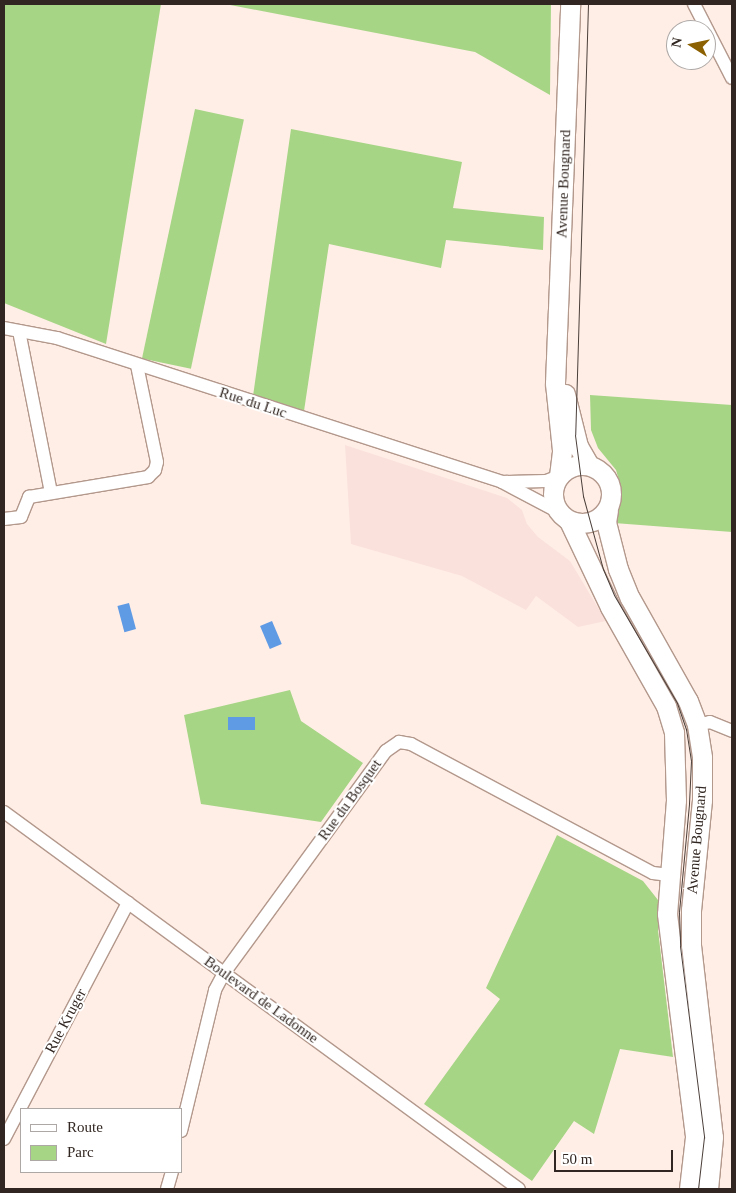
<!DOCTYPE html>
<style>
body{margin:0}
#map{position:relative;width:736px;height:1193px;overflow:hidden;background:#ffeee6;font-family:Georgia,serif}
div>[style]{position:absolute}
.education>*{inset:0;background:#fbe1dc}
.green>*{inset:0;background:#a7d586;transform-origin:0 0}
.water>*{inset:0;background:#5f9ae5;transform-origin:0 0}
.roads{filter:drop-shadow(1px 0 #b3988c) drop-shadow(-1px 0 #b3988c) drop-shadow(0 1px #b3988c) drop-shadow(0 -1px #b3988c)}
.minor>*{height:12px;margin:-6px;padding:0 6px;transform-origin:6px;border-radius:6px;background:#fff}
.secondary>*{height:19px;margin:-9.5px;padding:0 9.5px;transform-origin:9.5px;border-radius:9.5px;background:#fff}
.secondary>.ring{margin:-9.5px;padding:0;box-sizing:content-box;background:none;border:19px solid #fff;border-radius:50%}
.tram>*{height:1px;margin:-0.5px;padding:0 0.5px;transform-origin:0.5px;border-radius:0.5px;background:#4a3e39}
span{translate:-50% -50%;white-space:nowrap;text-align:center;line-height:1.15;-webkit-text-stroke:4px #fff;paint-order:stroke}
.street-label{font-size:15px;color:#312621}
.frame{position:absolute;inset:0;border:5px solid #312621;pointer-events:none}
.legend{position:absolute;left:20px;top:1108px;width:162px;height:65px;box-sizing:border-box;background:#fff;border:1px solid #ada8a6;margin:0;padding:6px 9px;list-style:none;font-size:15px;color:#312621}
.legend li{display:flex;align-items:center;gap:10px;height:25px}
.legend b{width:25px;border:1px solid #ada8a6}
.north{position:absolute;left:666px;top:20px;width:50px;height:50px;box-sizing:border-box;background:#fff;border:1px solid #ada8a6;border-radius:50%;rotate:280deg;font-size:14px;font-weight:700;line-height:20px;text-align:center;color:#312621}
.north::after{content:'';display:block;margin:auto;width:18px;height:22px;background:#8b6102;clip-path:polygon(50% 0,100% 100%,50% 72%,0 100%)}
.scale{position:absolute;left:554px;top:1150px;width:119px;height:22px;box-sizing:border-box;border:2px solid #312621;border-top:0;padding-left:6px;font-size:15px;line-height:18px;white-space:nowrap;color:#312621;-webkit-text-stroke:4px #fff;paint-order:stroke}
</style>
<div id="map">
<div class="education">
<i style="clip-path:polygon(345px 445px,507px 498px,522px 510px,527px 524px,538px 537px,570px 561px,606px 621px,578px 627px,536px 596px,526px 610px,462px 576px,351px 544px)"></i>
</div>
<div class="green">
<i style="clip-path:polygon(4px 4px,161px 4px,106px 344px,4px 303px)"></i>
<i style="clip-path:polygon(225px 4px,551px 4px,550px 95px,475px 52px)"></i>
<i style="left:195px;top:109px;width:50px;height:255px;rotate:12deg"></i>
<i style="clip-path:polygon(291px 129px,462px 162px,453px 208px,544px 217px,543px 250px,446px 240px,441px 268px,329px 244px,304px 411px,253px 396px)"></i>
<i style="clip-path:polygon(590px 395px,732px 405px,732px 532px,614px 523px,620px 484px,616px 470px,598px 448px,591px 430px)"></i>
<i style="clip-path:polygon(290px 690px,301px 721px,363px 763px,321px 822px,201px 804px,184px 715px)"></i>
<i style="clip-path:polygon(557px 835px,643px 881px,658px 900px,658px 930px,673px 1057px,620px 1049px,594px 1134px,574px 1121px,532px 1181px,424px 1104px,500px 999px,486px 988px)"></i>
</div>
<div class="water">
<i style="left:129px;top:603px;width:27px;height:12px;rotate:75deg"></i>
<i style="left:272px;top:621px;width:25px;height:13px;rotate:67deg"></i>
<i style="left:255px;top:717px;width:13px;height:27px;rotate:90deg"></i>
</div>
<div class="roads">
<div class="minor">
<i style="left:694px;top:4px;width:83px;rotate:62.8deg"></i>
<i style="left:4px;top:328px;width:54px;rotate:10.7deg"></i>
<i style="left:57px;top:338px;width:468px;rotate:17.9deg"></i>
<i style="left:19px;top:331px;width:165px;rotate:78.8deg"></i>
<i style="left:559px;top:476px;width:14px;rotate:159deg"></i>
<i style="left:546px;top:481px;width:44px;rotate:178.7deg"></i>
<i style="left:502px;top:482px;width:64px;rotate:27.8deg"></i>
<i style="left:4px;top:519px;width:17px;rotate:-7deg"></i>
<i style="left:21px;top:517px;width:22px;rotate:-68deg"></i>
<i style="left:29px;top:497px;width:121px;rotate:-9.5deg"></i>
<i style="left:148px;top:477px;width:10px;rotate:-45deg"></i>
<i style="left:155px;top:470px;width:8px;rotate:-76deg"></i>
<i style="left:157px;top:462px;width:99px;rotate:-101.7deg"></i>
<i style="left:697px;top:725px;width:13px;rotate:-13deg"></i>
<i style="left:710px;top:722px;width:24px;rotate:22deg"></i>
<i style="left:4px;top:812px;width:638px;rotate:36.21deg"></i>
<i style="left:181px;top:1131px;width:145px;rotate:-76.4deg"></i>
<i style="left:215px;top:990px;width:19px;rotate:-62deg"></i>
<i style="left:224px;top:973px;width:275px;rotate:-53.9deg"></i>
<i style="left:386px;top:751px;width:16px;rotate:-35deg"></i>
<i style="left:399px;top:742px;width:12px;rotate:9deg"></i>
<i style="left:411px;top:744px;width:274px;rotate:28.1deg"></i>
<i style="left:653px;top:873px;width:16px;rotate:7deg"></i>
<i style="left:4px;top:1139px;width:267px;rotate:-62.3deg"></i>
<i style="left:167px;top:1189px;width:18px;rotate:-74deg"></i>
</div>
<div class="secondary">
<i style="left:565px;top:394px;width:54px;rotate:76deg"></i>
<i style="left:578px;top:446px;width:22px;rotate:60deg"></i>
<i class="ring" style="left:553px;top:465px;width:39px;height:39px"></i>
<i style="left:559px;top:476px;width:26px;rotate:-83deg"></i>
<i style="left:562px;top:450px;width:67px;rotate:-96deg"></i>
<i style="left:555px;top:383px;width:379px;rotate:-87.7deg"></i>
<i style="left:608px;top:510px;width:12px;rotate:99deg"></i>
<i style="left:606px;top:522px;width:49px;rotate:75.7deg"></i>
<i style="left:618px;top:569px;width:31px;rotate:68deg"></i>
<i style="left:630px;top:598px;width:118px;rotate:60.6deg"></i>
<i style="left:688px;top:701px;width:26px;rotate:69deg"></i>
<i style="left:697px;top:725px;width:33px;rotate:81deg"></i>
<i style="left:702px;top:758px;width:42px;rotate:90deg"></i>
<i style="left:702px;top:800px;width:111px;rotate:95.7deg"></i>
<i style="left:691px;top:910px;width:35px;rotate:90deg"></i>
<i style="left:691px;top:945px;width:193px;rotate:83.5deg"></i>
<i style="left:713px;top:1137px;width:52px;rotate:95.5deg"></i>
<i style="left:569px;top:521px;width:95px;rotate:64.5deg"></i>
<i style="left:610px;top:607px;width:114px;rotate:60.5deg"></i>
<i style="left:666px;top:706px;width:28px;rotate:73deg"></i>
<i style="left:674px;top:733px;width:67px;rotate:88.3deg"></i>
<i style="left:676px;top:800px;width:114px;rotate:94.5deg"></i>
<i style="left:667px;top:914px;width:225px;rotate:82.8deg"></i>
<i style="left:695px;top:1137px;width:52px;rotate:96.6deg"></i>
</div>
</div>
<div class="tram">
<i style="left:588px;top:4px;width:431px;rotate:91.7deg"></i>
<i style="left:575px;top:435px;width:62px;rotate:82.5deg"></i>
<i style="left:583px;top:496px;width:76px;rotate:74.7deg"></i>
<i style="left:603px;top:569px;width:28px;rotate:67deg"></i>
<i style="left:614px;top:595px;width:125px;rotate:59.7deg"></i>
<i style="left:677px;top:703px;width:28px;rotate:71deg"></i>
<i style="left:686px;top:729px;width:32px;rotate:81deg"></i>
<i style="left:691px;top:761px;width:43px;rotate:92.7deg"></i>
<i style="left:689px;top:804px;width:108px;rotate:95.3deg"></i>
<i style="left:679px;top:912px;width:34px;rotate:88deg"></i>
<i style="left:680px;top:946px;width:193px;rotate:82.8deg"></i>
<i style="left:704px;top:1137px;width:52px;rotate:96.6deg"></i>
</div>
<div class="street-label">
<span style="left:564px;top:184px;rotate:-88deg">Avenue Bougnard</span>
<span style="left:253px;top:403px;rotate:18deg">Rue du Luc</span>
<span style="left:350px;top:800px;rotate:-54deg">Rue du Bosquet</span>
<span style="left:697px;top:840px;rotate:-85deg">Avenue Bougnard</span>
<span style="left:261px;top:1000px;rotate:36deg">Boulevard de Ladonne</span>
<span style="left:66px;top:1021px;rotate:-62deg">Rue Kruger</span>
</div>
<div class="frame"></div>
<ul class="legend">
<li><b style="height:6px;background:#fff"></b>Route</li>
<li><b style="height:14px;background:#a7d586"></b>Parc</li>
</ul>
<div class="north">N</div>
<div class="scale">50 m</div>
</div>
